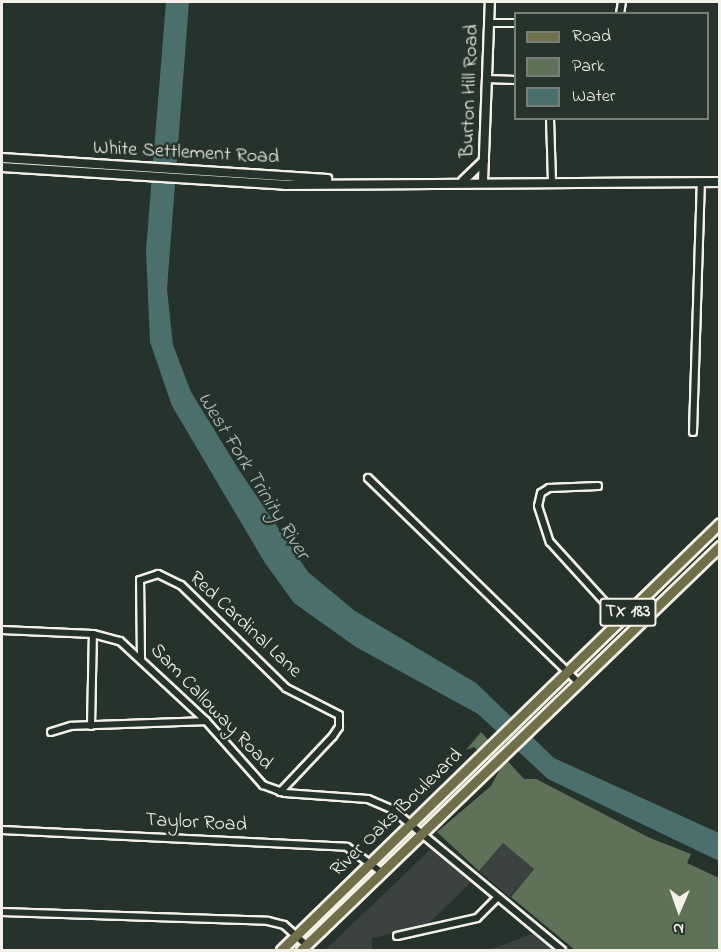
<!DOCTYPE html>
<style>
body{margin:0}
#map{position:relative;width:721px;height:952px;overflow:hidden;background:#26332d;font-family:"Indie Flower",sans-serif}
div>[style]{position:absolute}
.built>*{inset:0;background:#3c423f;transform-origin:0 0}
.green>*{inset:0;background:#5d7256}
.water>*{inset:0;background:#4a6f6d}
.roads{filter:drop-shadow(2px 0 #f4f1e8) drop-shadow(-2px 0 #f4f1e8) drop-shadow(0 2px #f4f1e8) drop-shadow(0 -2px #f4f1e8)}
.street>*{height:6px;margin:-3px;padding:0 3px;transform-origin:3px;border-radius:3px;background:#26332d}
.secondary>*{height:8px;margin:-4px;padding:0 4px;transform-origin:4px;border-radius:4px;background:#26332d}
.primary>*{height:9px;margin:-4.5px;padding:0 4.5px;transform-origin:4.5px;border-radius:4.5px;background:#716f4a}
span{translate:-50% -50%;white-space:nowrap;text-align:center;line-height:1.15;-webkit-text-stroke:5px #26332d;paint-order:stroke}
.shield-label span{padding:2px 4px;background:#26332d;border:2px solid;border-radius:4px;-webkit-text-stroke-width:0}
.shield-label{font-size:18px;color:#f4f1e8;font-weight:700}
.street-label{font-size:20px;color:#f4f1e8}
.water-label{font-size:21px;color:#b0bdb7;font-style:italic}
.frame{position:absolute;inset:0;border:3px solid #f4f1e8;pointer-events:none}
.legend{position:absolute;left:514px;top:12px;width:195px;height:108px;box-sizing:border-box;background:#26332d;border:2px solid #787f78;margin:0;padding:8px 10px;list-style:none;font-size:18px;color:#f4f1e8}
.legend li{display:flex;align-items:center;gap:12px;height:30px}
.legend b{width:30px;border:2px solid #787f78}
.north{position:absolute;left:649px;top:880px;width:60px;height:60px;-webkit-text-stroke:4px #26332d;paint-order:stroke;rotate:182deg;font-size:16px;font-weight:700;line-height:24px;text-align:center;color:#f4f1e8}
.north::after{content:'';display:block;margin:auto;width:21px;height:27px;background:#f4f1e8;clip-path:polygon(50% 0,100% 100%,50% 72%,0 100%)}
</style>
<div id="map">
<div class="built">
<i style="left:503px;top:843px;width:40px;height:37px;rotate:40deg"></i>
<i style="clip-path:polygon(431px 849px,471px 882px,426px 926px,372px 938px,372px 950px,325px 950px)"></i>
<i style="clip-path:polygon(532px 934px,552px 950px,488px 950px,503px 945px)"></i>
</div>
<div class="green">
<i style="clip-path:polygon(481px 732px,524px 779px,536px 779px,650px 838px,691px 854px,687px 863px,719px 878px,719px 950px,575px 950px,511px 897px,534px 869px,503px 843px,479px 871px,437px 832px,491px 786px,499px 771px,474px 747px,466px 750px)"></i>
</div>
<div class="water">
<i style="clip-path:polygon(166px 2px,189px 2px,167px 289px,173px 345px,191px 392px,239px 470px,308px 572px,355px 611px,476px 683px,554px 758px,719px 833px,719px 861px,548px 779px,478px 714px,356px 647px,294px 603px,265px 563px,172px 406px,150px 342px,146px 250px)"></i>
</div>
<div class="roads">
<div class="street">
<i style="left:620px;top:14px;width:12px;rotate:-81deg"></i>
<i style="left:489px;top:23px;width:27px"></i>
<i style="left:487px;top:79px;width:29px;rotate:2deg"></i>
<i style="left:550px;top:118px;width:63px;rotate:88.2deg"></i>
<i style="left:693px;top:432px;width:250px;rotate:-88.2deg"></i>
<i style="left:368px;top:478px;width:294px;rotate:44.2deg"></i>
<i style="left:598px;top:486px;width:49px;rotate:177.7deg"></i>
<i style="left:549px;top:488px;width:9px;rotate:148deg"></i>
<i style="left:541px;top:493px;width:13px;rotate:103deg"></i>
<i style="left:538px;top:506px;width:38px;rotate:72deg"></i>
<i style="left:550px;top:542px;width:104px;rotate:47.7deg"></i>
<i style="left:2px;top:630px;width:91px;rotate:2.5deg"></i>
<i style="left:93px;top:634px;width:28px;rotate:15deg"></i>
<i style="left:120px;top:641px;width:117px;rotate:42.9deg"></i>
<i style="left:206px;top:721px;width:86px;rotate:48.3deg"></i>
<i style="left:263px;top:785px;width:23px;rotate:20deg"></i>
<i style="left:285px;top:793px;width:83px;rotate:4.1deg"></i>
<i style="left:368px;top:799px;width:26px;rotate:23deg"></i>
<i style="left:392px;top:809px;width:221px;rotate:39.7deg"></i>
<i style="left:141px;top:658px;width:78px;rotate:-90.7deg"></i>
<i style="left:140px;top:580px;width:19px;rotate:-18deg"></i>
<i style="left:158px;top:574px;width:25px;rotate:26deg"></i>
<i style="left:181px;top:585px;width:147px;rotate:44.4deg"></i>
<i style="left:286px;top:688px;width:59px;rotate:27deg"></i>
<i style="left:339px;top:715px;width:12px;rotate:90deg"></i>
<i style="left:339px;top:727px;width:11px;rotate:124deg"></i>
<i style="left:333px;top:736px;width:77px;rotate:133.4deg"></i>
<i style="left:91px;top:726px;width:92px;rotate:-88.8deg"></i>
<i style="left:51px;top:732px;width:21px;rotate:-17deg"></i>
<i style="left:71px;top:726px;width:135px;rotate:-2.1deg"></i>
<i style="left:2px;top:830px;width:345px;rotate:2.8deg"></i>
<i style="left:347px;top:847px;width:41px;rotate:36deg"></i>
<i style="left:2px;top:912px;width:266px;rotate:1.9deg"></i>
<i style="left:268px;top:921px;width:16px;rotate:14deg"></i>
<i style="left:284px;top:925px;width:30px;rotate:42deg"></i>
<i style="left:397px;top:936px;width:82px;rotate:-12.7deg"></i>
<i style="left:477px;top:918px;width:28px;rotate:-45deg"></i>
</div>
<div class="secondary">
<i style="left:2px;top:158px;width:326px;rotate:3.7deg"></i>
<i style="left:2px;top:167px;width:284px;rotate:3.6deg"></i>
<i style="left:285px;top:185px;width:435px;rotate:-0.4deg"></i>
<i style="left:463px;top:181px;width:29px;rotate:-44deg"></i>
<i style="left:483px;top:181px;width:179px;rotate:-87.8deg"></i>
</div>
<div class="primary">
<i style="left:281px;top:950px;width:612px;rotate:-44.21deg"></i>
<i style="left:301px;top:950px;width:582px;rotate:-43.96deg"></i>
</div>
</div>
<div class="shield-label">
<span style="left:628px;top:612px">TX 183</span>
</div>
<div class="street-label">
<span style="left:470px;top:91px;rotate:-88deg">Burton Hill Road</span>
<span style="left:186px;top:153px;rotate:3deg">White Settlement Road</span>
<span style="left:245px;top:625px;rotate:43deg">Red Cardinal Lane</span>
<span style="left:211px;top:707px;rotate:46deg">Sam Calloway Road</span>
<span style="left:397px;top:813px;rotate:-44deg">River Oaks Boulevard</span>
<span style="left:196px;top:823px;rotate:3deg">Taylor Road</span>
</div>
<div class="water-label">
<span style="left:253px;top:476px;rotate:58deg">West Fork Trinity River</span>
</div>
<div class="frame"></div>
<ul class="legend">
<li><b style="height:8px;background:#716f4a"></b>Road</li>
<li><b style="height:16px;background:#5d7256"></b>Park</li>
<li><b style="height:16px;background:#4a6f6d"></b>Water</li>
</ul>
<div class="north">N</div>
</div>
